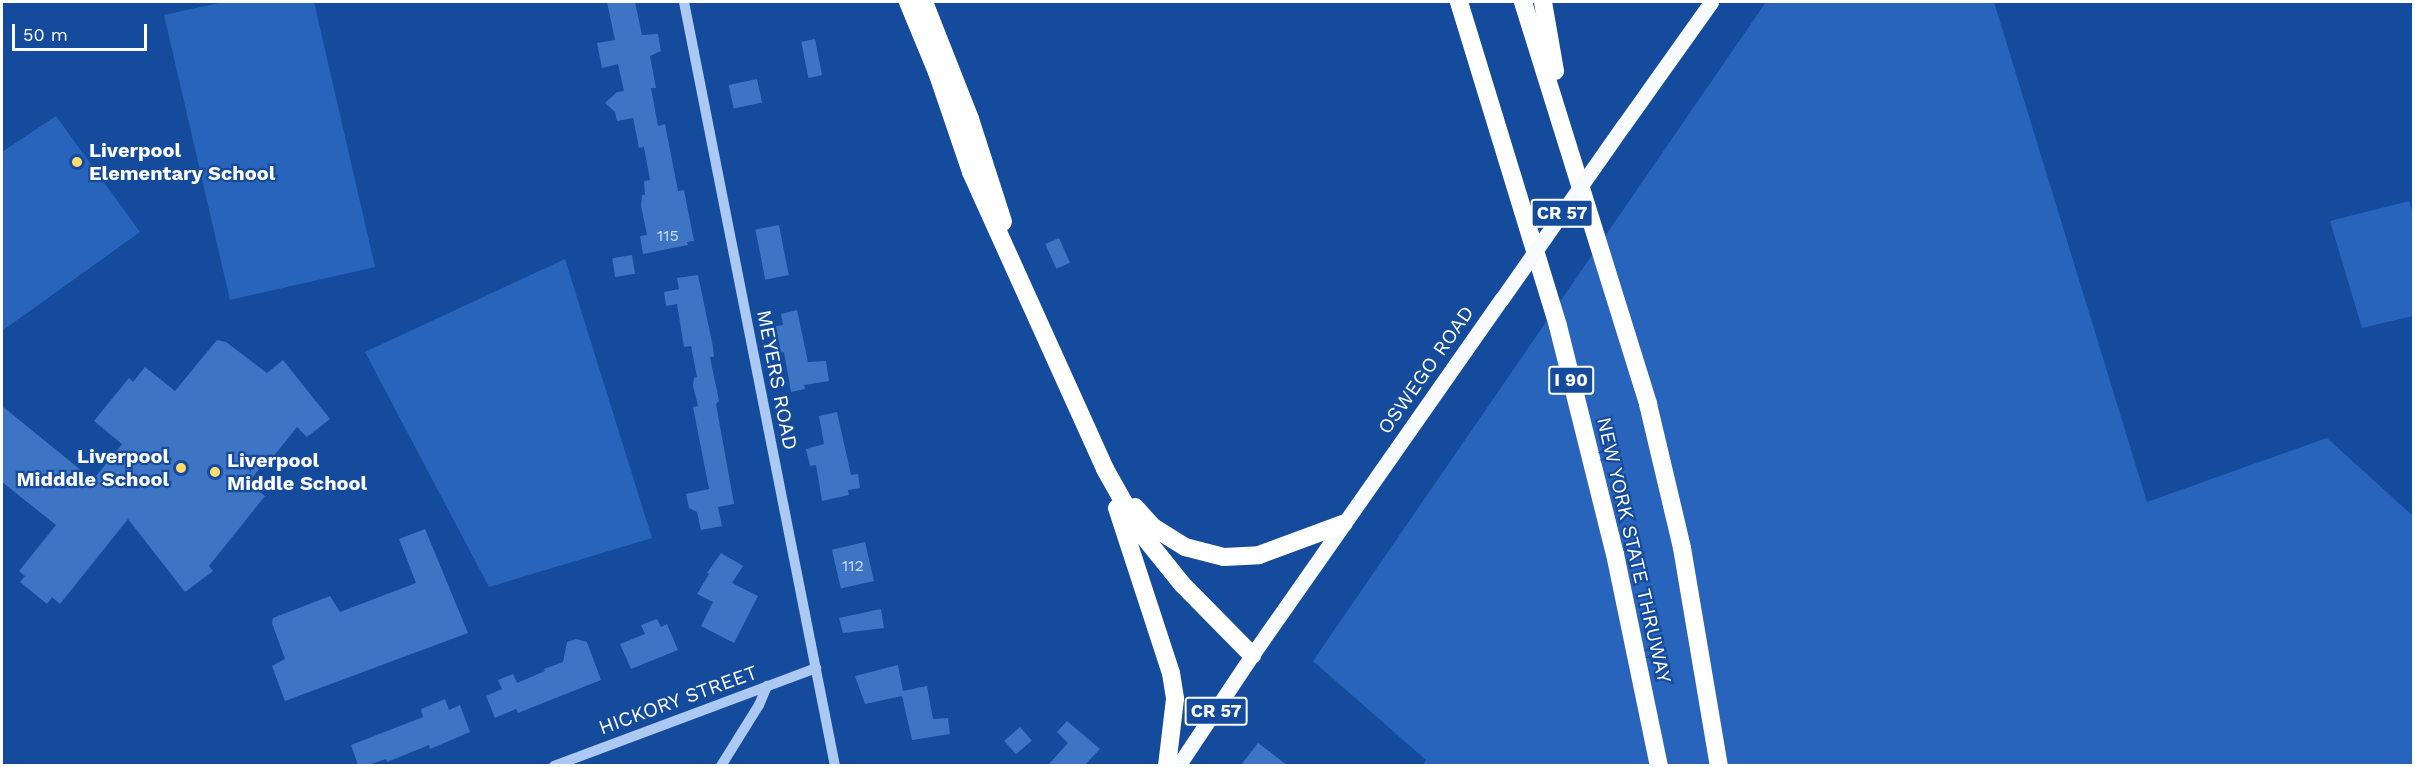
<!DOCTYPE html>
<style>
body{margin:0}
#map{position:relative;width:2415px;height:767px;overflow:hidden;background:#154b9d;font-family:"Work Sans",sans-serif}
div>[style]{position:absolute}
.green>*{inset:0;background:#2864bb}
.building>*{inset:0;background:#3d74c3;transform-origin:0 0}
.minor>*{height:10px;margin:-5px;padding:0 5px;transform-origin:5px;border-radius:5px;background:#abc9f3}
.major>*{height:15px;margin:-7.5px;padding:0 7.5px;transform-origin:7.5px;border-radius:7.5px;background:#f7faff}
.highway>*{height:18px;margin:-9px;padding:0 9px;transform-origin:9px;border-radius:9px;background:#fff}
.major-bridge>*{height:15px;margin:-7.5px;padding:0 7.5px;transform-origin:7.5px;border-radius:7.5px;background:#f7faff}
.dots>*{width:16px;height:16px;translate:-50% -50%;box-sizing:border-box;border:3px solid #154b9d;border-radius:50%}
span{translate:-50% -50%;white-space:nowrap;text-align:center;line-height:1.15;-webkit-text-stroke:4.5px #154b9d;paint-order:stroke}
.number-label{font-size:16px;color:#cedcf0}
.number-label span{-webkit-text-stroke-width:0}
.shield-label span{padding:2px 4px;background:#154b9d;border:2px solid;border-radius:4px;-webkit-text-stroke-width:0}
.shield-label{font-size:18px;color:#fff;font-weight:700}
.poi-label{font-size:20px;color:#fff;font-weight:700}
.left{translate:0 -50%;text-align:left}
.right{translate:-100% -50%;text-align:right}
.street-label{font-size:20px;color:#fff}
.frame{position:absolute;inset:0;border:3px solid #fff;pointer-events:none}
.scale{position:absolute;left:12px;top:24px;width:135px;height:27px;box-sizing:border-box;border:3px solid #fff;border-top:0;padding-left:8px;font-size:18px;line-height:21px;white-space:nowrap;color:#fff;-webkit-text-stroke:4px #154b9d;paint-order:stroke}
</style>
<div id="map">
<div class="green">
<i style="clip-path:polygon(223px 2px,314px 2px,375px 267px,230px 300px,164px 15px)"></i>
<i style="clip-path:polygon(1766px 2px,1994px 2px,2147px 502px,2327px 438px,2413px 516px,2413px 765px,1423px 765px,1426px 760px,1313px 661px)"></i>
<i style="clip-path:polygon(56px 116px,140px 232px,2px 331px,2px 152px)"></i>
<i style="clip-path:polygon(2409px 201px,2414px 216px,2413px 316px,2362px 328px,2330px 221px)"></i>
<i style="clip-path:polygon(565px 259px,652px 538px,489px 587px,365px 352px)"></i>
</div>
<div class="building">
<i style="clip-path:polygon(607px 2px,635px 2px,642px 35px,658px 34px,661px 51px,650px 56px,656px 88px,651px 88px,658px 126px,665px 124px,678px 191px,684px 190px,694px 241px,687px 242px,688px 245px,643px 254px,640px 236px,647px 235px,641px 206px,642px 195px,645px 195px,644px 181px,650px 180px,644px 147px,639px 148px,633px 118px,617px 121px,615px 112px,605px 103px,617px 92px,624px 91px,618px 64px,602px 68px,597px 43px,615px 40px)"></i>
<i style="left:815px;top:39px;width:37px;height:14px;rotate:79deg"></i>
<i style="left:757px;top:79px;width:24px;height:29px;rotate:78deg"></i>
<i style="left:779px;top:225px;width:51px;height:24px;rotate:79deg"></i>
<i style="left:1059px;top:238px;width:27px;height:15px;rotate:66deg"></i>
<i style="left:632px;top:255px;width:19px;height:20px;rotate:81deg"></i>
<i style="clip-path:polygon(698px 275px,713px 347px,714px 357px,710px 357px,719px 401px,716px 404px,734px 504px,718px 507px,722px 526px,701px 530px,697px 512px,689px 508px,686px 494px,709px 489px,693px 407px,698px 406px,693px 386px,694px 378px,697px 377px,691px 346px,684px 347px,677px 304px,666px 306px,664px 292px,679px 289px,677px 278px)"></i>
<i style="clip-path:polygon(797px 310px,808px 362px,826px 361px,829px 381px,804px 385px,805px 389px,791px 392px,784px 352px,781px 353px,776px 326px,783px 325px,781px 314px)"></i>
<i style="clip-path:polygon(217px 340px,226px 342px,267px 373px,283px 360px,330px 419px,307px 437px,297px 427px,273px 457px,271px 454px,248px 483px,265px 496px,209px 566px,213px 571px,185px 592px,128px 519px,60px 604px,52px 597px,47px 604px,20px 582px,25px 576px,19px 571px,56px 525px,2px 482px,2px 406px,93px 480px,122px 444px,94px 421px,129px 378px,133px 382px,145px 367px,175px 391px)"></i>
<i style="clip-path:polygon(837px 412px,851px 475px,858px 474px,860px 488px,848px 490px,849px 495px,822px 501px,816px 465px,810px 466px,806px 449px,824px 444px,819px 416px)"></i>
<i style="clip-path:polygon(425px 529px,468px 633px,285px 701px,272px 666px,285px 659px,272px 623px,273px 618px,330px 596px,340px 612px,416px 583px,399px 539px)"></i>
<i style="left:865px;top:542px;width:40px;height:34px;rotate:77deg"></i>
<i style="clip-path:polygon(721px 553px,743px 566px,732px 583px,758px 596px,734px 643px,701px 626px,713px 602px,697px 594px,709px 574px,707px 573px)"></i>
<i style="clip-path:polygon(881px 609px,884px 628px,843px 633px,839px 618px)"></i>
<i style="clip-path:polygon(657px 619px,661px 627px,667px 624px,678px 650px,631px 669px,620px 644px,645px 634px,641px 625px)"></i>
<i style="clip-path:polygon(576px 639px,587px 642px,601px 680px,518px 713px,516px 709px,495px 718px,486px 696px,502px 689px,498px 680px,513px 674px,517px 683px,545px 671px,544px 669px,563px 662px,567px 642px)"></i>
<i style="clip-path:polygon(898px 665px,903px 691px,927px 686px,933px 719px,948px 718px,950px 734px,912px 740px,902px 696px,865px 704px,855px 676px)"></i>
<i style="clip-path:polygon(445px 699px,449px 710px,460px 705px,470px 732px,430px 749px,429px 745px,387px 762px,386px 759px,368px 765px,358px 765px,351px 745px,423px 717px,421px 709px)"></i>
<i style="clip-path:polygon(1067px 721px,1100px 749px,1085px 765px,1048px 765px,1068px 743px,1057px 732px)"></i>
<i style="left:1020px;top:727px;width:18px;height:21px;rotate:49deg"></i>
<i style="clip-path:polygon(1258px 743px,1287px 765px,1241px 765px)"></i>
</div>
<div class="minor">
<i style="left:684px;top:2px;width:779px;rotate:78.82deg"></i>
<i style="left:554px;top:766px;width:280px;rotate:-20.5deg"></i>
<i style="left:721px;top:766px;width:72px;rotate:-58.1deg"></i>
<i style="left:759px;top:705px;width:21px;rotate:-67deg"></i>
</div>
<div class="major">
<i style="left:1623px;top:126px;width:152px;rotate:-54.6deg"></i>
<i style="left:1178px;top:766px;width:133px;rotate:-56.3deg"></i>
<i style="left:1252px;top:655px;width:434px;rotate:-55deg"></i>
</div>
<div class="highway">
<i style="left:908px;top:2px;width:76px;rotate:67.5deg"></i>
<i style="left:937px;top:72px;width:106px;rotate:71.2deg"></i>
<i style="left:971px;top:172px;width:326px;rotate:65.7deg"></i>
<i style="left:1105px;top:469px;width:73px;rotate:60.6deg"></i>
<i style="left:1141px;top:533px;width:65px;rotate:51.2deg"></i>
<i style="left:1182px;top:584px;width:100px;rotate:45.4deg"></i>
<i style="left:924px;top:2px;width:126px;rotate:68.5deg"></i>
<i style="left:970px;top:119px;width:108px;rotate:72.2deg"></i>
<i style="left:1459px;top:2px;width:339px;rotate:73deg"></i>
<i style="left:1558px;top:326px;width:235px;rotate:76deg"></i>
<i style="left:1615px;top:554px;width:217px;rotate:78.3deg"></i>
<i style="left:1523px;top:2px;width:421px;rotate:72.7deg"></i>
<i style="left:1648px;top:404px;width:148px;rotate:76.7deg"></i>
<i style="left:1682px;top:548px;width:221px;rotate:80.4deg"></i>
<i style="left:1543px;top:2px;width:70px;rotate:80.1deg"></i>
<i style="left:1135px;top:507px;width:27px;rotate:48deg"></i>
<i style="left:1153px;top:527px;width:38px;rotate:32deg"></i>
<i style="left:1185px;top:547px;width:40px;rotate:14.4deg"></i>
<i style="left:1224px;top:557px;width:35px;rotate:-3deg"></i>
<i style="left:1259px;top:555px;width:90px;rotate:-20.3deg"></i>
<i style="left:1117px;top:508px;width:174px;rotate:71.9deg"></i>
<i style="left:1171px;top:673px;width:26px;rotate:81deg"></i>
<i style="left:1175px;top:699px;width:67px;rotate:96.8deg"></i>
</div>
<div class="major-bridge">
<i style="left:1501px;top:300px;width:213px;rotate:-55deg"></i>
</div>
<div class="dots">
<i style="left:77px;top:162px;background:#ffdb6d"></i>
<i style="left:181px;top:468px;background:#ffdb6d"></i>
<i style="left:215px;top:472px;background:#ffdb6d"></i>
</div>
<div class="number-label">
<span style="left:668px;top:236px">115</span>
<span style="left:853px;top:566px">112</span>
</div>
<div class="shield-label">
<span style="left:1562px;top:213px">CR 57</span>
<span style="left:1571px;top:380px">I 90</span>
<span style="left:1216px;top:711px">CR 57</span>
</div>
<div class="poi-label">
<span class="left" style="left:89px;top:162px">Liverpool<br>Elementary School</span>
<span class="right" style="left:169px;top:468px">Liverpool<br>Midddle School</span>
<span class="left" style="left:227px;top:472px">Liverpool<br>Middle School</span>
</div>
<div class="street-label">
<span style="left:1426px;top:370px;rotate:-55deg">OSWEGO ROAD</span>
<span style="left:777px;top:380px;rotate:79deg">MEYERS ROAD</span>
<span style="left:1634px;top:550px;rotate:77deg">NEW YORK STATE THRUWAY</span>
<span style="left:678px;top:700px;rotate:-20deg">HICKORY STREET</span>
</div>
<div class="frame"></div>
<div class="scale">50 m</div>
</div>
